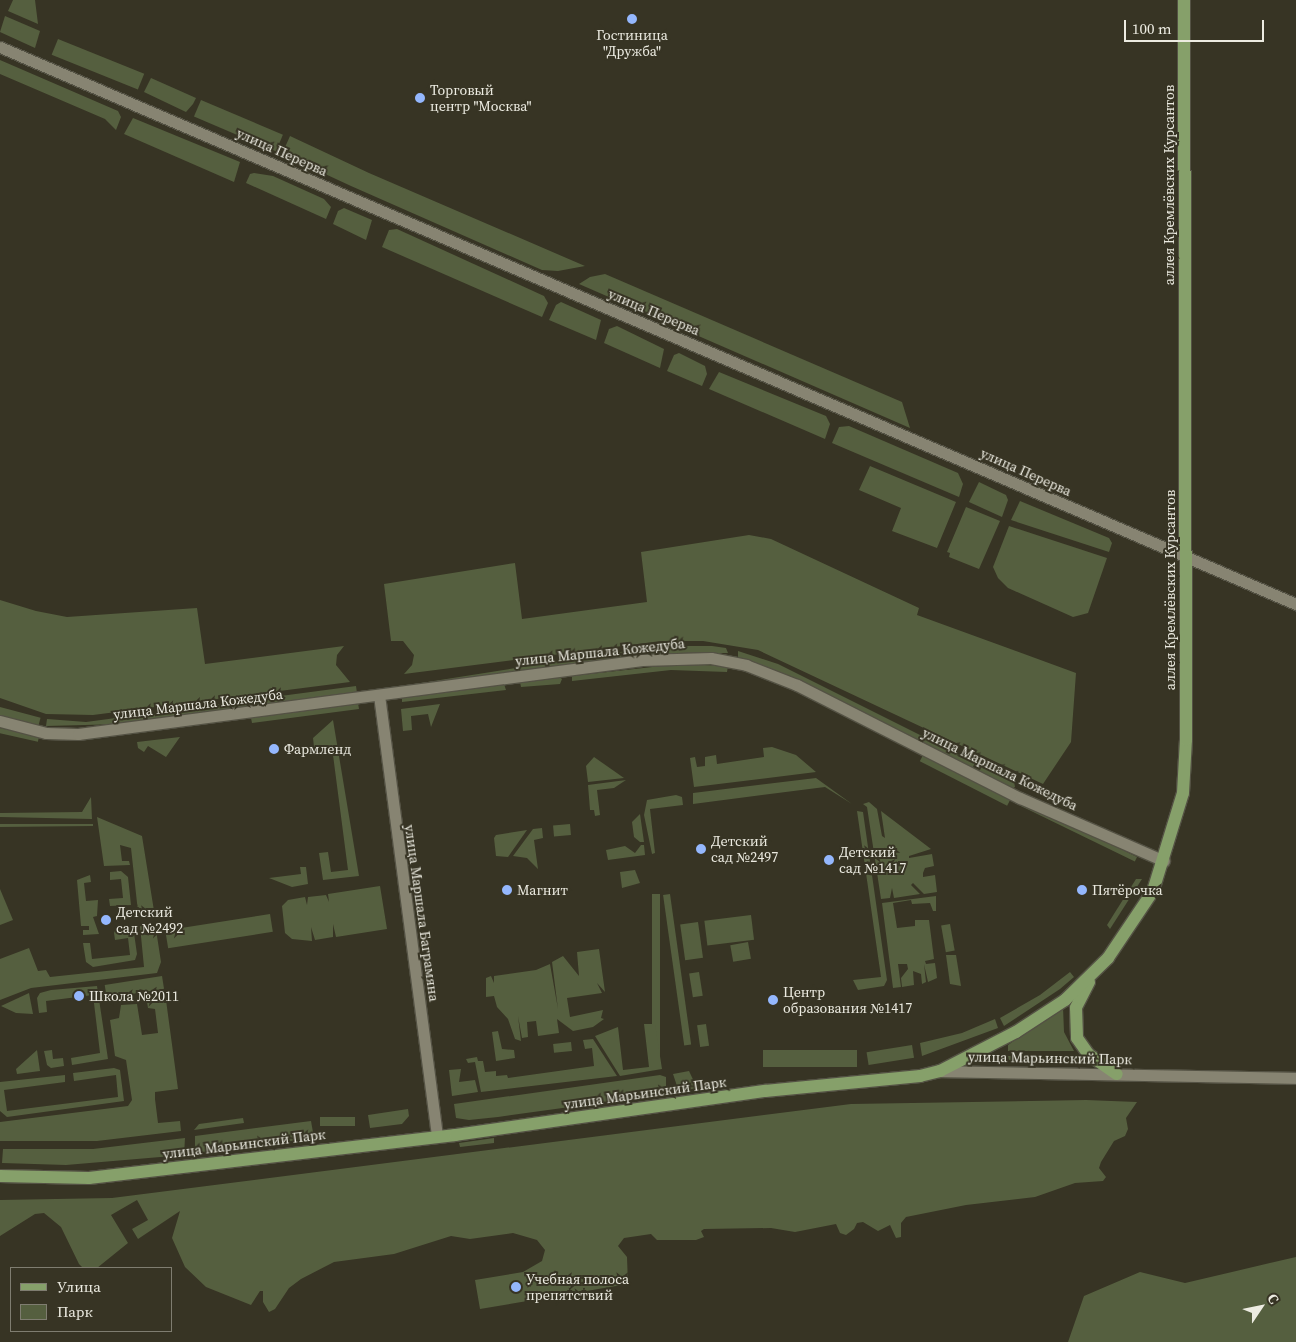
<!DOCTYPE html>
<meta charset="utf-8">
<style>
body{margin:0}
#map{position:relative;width:1296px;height:1342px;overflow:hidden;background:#373424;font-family:"Source Serif 4",serif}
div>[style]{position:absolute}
.green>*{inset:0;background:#555f3f;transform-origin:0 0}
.roads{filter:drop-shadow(1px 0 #545244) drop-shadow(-1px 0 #545244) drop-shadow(0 1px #545244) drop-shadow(0 -1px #545244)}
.minor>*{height:11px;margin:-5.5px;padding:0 5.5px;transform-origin:5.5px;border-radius:5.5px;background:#878472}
.major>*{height:12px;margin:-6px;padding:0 6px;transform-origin:6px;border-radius:6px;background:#86a06a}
.dots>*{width:14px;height:14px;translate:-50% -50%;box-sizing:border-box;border:2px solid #373424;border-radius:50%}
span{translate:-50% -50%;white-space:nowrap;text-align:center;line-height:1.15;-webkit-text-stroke:4px #373424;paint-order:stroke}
.poi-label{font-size:14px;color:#ecebe1}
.left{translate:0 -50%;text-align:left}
.street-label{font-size:14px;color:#ecebe1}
.legend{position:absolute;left:10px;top:1267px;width:162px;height:65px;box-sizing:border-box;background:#373424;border:1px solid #7f7d70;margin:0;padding:6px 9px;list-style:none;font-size:15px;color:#ecebe1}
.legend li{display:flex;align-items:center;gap:10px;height:25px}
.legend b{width:25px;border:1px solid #7f7d70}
.north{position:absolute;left:1236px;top:1282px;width:50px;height:50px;-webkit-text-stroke:4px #373424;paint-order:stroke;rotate:56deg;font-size:14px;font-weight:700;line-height:20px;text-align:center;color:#ecebe1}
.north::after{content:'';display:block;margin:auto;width:18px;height:22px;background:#ecebe1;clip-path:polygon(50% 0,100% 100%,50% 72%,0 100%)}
.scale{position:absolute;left:1124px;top:20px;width:140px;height:22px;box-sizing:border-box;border:2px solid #ecebe1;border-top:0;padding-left:6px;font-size:15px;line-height:18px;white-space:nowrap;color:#ecebe1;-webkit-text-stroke:4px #373424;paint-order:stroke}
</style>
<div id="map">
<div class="green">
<i style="clip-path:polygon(13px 0,35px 0,38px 24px,8px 11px)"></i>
<i style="clip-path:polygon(5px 16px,40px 31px,35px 48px,0 32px)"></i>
<i style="left:58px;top:39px;width:93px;height:17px;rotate:22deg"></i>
<i style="clip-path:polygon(0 60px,118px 111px,121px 117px,116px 130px,105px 119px,0 74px)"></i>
<i style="clip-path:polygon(151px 78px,196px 98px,193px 104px,186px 112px,144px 92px)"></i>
<i style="left:201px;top:100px;width:89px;height:18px;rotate:23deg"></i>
<i style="clip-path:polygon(133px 118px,240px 162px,234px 182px,124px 134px)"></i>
<i style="clip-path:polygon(290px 136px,369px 173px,585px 266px,558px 271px,542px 270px,351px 186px,282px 154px)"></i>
<i style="clip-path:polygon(254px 173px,273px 176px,324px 199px,331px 207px,326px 219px,246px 183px,250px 174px)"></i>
<i style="clip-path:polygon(344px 208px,372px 220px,366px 240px,333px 224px,338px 211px)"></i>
<i style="clip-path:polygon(397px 229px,544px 296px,548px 303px,542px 317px,382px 247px,389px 230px)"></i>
<i style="clip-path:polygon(605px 274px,902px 402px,910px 428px,579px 284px,590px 277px)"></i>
<i style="clip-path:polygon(561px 302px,601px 320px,596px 340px,549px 320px,556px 305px)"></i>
<i style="clip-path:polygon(617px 326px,664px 349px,660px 368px,604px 343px,609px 329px)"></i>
<i style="clip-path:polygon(679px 353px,705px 366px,707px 374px,702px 386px,667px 371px,674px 355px)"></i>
<i style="clip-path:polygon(719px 372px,826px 416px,830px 424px,825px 439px,709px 389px)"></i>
<i style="clip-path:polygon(849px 426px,958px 473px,963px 484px,959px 497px,832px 443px,839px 427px)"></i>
<i style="clip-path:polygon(870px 466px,956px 502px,937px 548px,892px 531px,901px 508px,859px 490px)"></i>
<i style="clip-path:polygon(979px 482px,1006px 495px,1008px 500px,1002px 517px,969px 502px)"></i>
<i style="clip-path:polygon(1020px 501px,1109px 538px,1112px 543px,1109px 552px,1011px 520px)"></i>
<i style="clip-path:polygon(966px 507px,1000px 521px,979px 569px,949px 557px,950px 553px,947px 552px)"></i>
<i style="clip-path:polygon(1009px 526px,1107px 558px,1088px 613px,1073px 617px,1008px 588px,998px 578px,993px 567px)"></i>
<i style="clip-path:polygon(749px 535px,771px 539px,919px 608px,917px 615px,1076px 673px,1071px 742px,1043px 784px,758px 650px,703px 641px,661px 641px,404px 674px,412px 665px,414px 655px,403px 641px,391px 641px,384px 584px,515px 563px,522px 619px,647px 602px,641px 552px)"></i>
<i style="clip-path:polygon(0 600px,36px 611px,67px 617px,197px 608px,205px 664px,344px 646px,337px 655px,336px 665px,350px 682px,93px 715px,46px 714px,0 698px)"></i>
<i style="clip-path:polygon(670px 646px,712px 646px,726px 648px,728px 653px,675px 653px,596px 662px,595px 655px)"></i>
<i style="clip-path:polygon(738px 651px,778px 664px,1014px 782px,1015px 787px,1012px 789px,738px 659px)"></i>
<i style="left:592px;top:656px;width:6px;height:194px;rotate:81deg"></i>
<i style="clip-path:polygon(679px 664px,728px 666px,727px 672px,671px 670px,572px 681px,572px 676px)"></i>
<i style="clip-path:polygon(558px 676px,562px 679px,560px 684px,521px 687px,520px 682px)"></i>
<i style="clip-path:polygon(504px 684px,506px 690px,402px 702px,402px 698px,408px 696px)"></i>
<i style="clip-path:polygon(356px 686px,357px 693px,123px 724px,46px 726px,47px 719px,86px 722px)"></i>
<i style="clip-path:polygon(358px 703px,359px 709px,252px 723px,251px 718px)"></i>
<i style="clip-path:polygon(440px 704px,431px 727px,428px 714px,411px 716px,412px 730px,403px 731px,401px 709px)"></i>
<i style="left:0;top:707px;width:42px;height:8px;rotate:15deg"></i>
<i style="clip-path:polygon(333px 720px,359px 876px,323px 880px,319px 853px,328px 852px,331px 872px,348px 870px,333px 755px,326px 755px,324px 745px,314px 747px,313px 738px)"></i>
<i style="left:0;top:728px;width:40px;height:5px;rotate:13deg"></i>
<i style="clip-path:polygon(180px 737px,166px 757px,148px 746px,144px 752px,138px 748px,137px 742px)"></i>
<i style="clip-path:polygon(772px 747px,796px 755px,816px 772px,694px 787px,690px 758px,695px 757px,697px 767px,705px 766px,705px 757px,716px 755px,717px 764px,764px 757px,763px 748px)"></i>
<i style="left:923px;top:755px;width:98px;height:7px;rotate:27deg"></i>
<i style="clip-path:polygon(594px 757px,624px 778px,588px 782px,586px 766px)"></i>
<i style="clip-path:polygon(816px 778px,852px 804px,825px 787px,693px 804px,693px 793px)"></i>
<i style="clip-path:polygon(626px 780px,614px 788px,597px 790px,600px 815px,595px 816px,594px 810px,590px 810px,588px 785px)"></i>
<i style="clip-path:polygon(676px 795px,682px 797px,683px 805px,650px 809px,655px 853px,652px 854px,644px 815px,647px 800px)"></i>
<i style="clip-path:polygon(91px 797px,92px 819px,0 817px,0 813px,82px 812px)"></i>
<i style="left:1022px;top:801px;width:128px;height:5px;rotate:26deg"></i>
<i style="clip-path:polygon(869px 802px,877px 809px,882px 836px,885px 838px,881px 811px,931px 849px,909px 856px,909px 858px,932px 854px,934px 866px,925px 868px,923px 873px,923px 877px,935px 875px,937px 892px,924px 894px,913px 883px,911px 885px,920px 894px,894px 898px,892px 888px,890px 898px,881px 899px,867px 807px,863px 804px)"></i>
<i style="clip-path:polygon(857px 811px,863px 812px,887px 980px,884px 986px,858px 990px,853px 980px,881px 977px)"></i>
<i style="clip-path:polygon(640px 814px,644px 842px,640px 842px,634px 837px,632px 822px)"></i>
<i style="clip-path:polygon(97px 817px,142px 836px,155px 917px,147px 916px,146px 911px,138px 912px,131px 848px,120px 845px,122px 861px,129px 861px,130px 865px,104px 866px)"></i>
<i style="clip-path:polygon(0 824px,93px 824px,93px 826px,0 827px)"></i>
<i style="left:570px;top:824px;width:11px;height:17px;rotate:85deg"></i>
<i style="clip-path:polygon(542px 828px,543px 838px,534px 840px,538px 869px,527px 858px,513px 856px,533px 829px)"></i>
<i style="clip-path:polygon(527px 830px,508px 857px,496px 856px,494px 838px,496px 835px)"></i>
<i style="clip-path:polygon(641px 845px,644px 845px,645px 855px,608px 860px,606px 850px,625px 846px,635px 853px)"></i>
<i style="clip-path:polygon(300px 867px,306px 867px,308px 884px,292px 887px,269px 878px,301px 874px)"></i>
<i style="clip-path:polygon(635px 870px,640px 883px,622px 888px,620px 872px)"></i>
<i style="clip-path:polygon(110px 872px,121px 871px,128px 877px,131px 905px,110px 906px,109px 899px,123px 898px,121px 879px,110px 880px)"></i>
<i style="clip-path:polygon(90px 875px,91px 882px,84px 883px,86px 901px,98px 900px,97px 916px,93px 917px,99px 934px,83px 935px,83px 930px,89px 930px,89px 926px,81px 926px,77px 880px)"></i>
<i style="clip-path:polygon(1136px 879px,1142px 879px,1110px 929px,1107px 925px)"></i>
<i style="clip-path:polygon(380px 886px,387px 929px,336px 937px,333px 924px,333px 937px,315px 940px,311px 927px,312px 941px,292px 939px,285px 933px,282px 906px,288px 900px,305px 897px,307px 905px,308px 897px,326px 895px,329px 902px,328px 894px)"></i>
<i style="clip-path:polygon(0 889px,13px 920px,0 925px)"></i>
<i style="left:652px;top:894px;width:8px;height:172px"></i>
<i style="left:670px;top:894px;width:152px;height:7px;rotate:82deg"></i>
<i style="clip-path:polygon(936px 896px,936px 911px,933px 911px,930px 903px,912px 904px,911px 900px,893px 903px,897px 928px,915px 926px,915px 920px,929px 920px,934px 959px,925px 961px,926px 964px,935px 963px,937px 978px,928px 982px,924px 964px,926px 982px,922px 984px,921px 974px,913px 971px,914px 985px,902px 987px,901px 978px,908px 969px,907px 964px,898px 964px,901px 987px,893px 988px,882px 903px)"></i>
<i style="left:270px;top:914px;width:18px;height:106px;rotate:81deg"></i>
<i style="left:751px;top:915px;width:25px;height:47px;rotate:83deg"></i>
<i style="left:698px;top:922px;width:36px;height:18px;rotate:82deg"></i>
<i style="left:950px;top:924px;width:27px;height:9px;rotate:80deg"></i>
<i style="clip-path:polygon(150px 925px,157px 936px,161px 962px,157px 973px,31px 988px,0 1000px,0 959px,29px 948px,38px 971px,46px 970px,50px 977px,144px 967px,140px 926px)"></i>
<i style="clip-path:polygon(133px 926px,137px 954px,135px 960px,93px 967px,86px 962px,83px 943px,90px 943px,92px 959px,130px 955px,128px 938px,115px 940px,114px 933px,116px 928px)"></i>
<i style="left:748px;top:942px;width:17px;height:18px;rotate:80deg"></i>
<i style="clip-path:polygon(599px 949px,605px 992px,597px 983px,602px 993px,567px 998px,570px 1017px,603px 1010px,601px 1018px,604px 1019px,593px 1027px,573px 1031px,557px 1019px,559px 1033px,538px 1036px,536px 1021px,527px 1022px,528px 1037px,522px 1038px,518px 1016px,521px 1041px,515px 1039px,508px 1019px,497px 1007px,494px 996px,486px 997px,486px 978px,491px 976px,494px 983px,494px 976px,536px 970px,550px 964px,558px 1009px,552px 962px,563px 956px,579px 976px,577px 952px)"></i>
<i style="clip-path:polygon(946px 955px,956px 955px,961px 986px,950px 984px)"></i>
<i style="left:699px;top:972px;width:24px;height:10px;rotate:81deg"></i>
<i style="clip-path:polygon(1070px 972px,1074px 977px,1060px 989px,1004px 1026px,1000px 1018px,1040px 995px)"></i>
<i style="left:162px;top:976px;width:13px;height:58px;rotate:81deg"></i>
<i style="clip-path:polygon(97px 986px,108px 1059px,72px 1065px,71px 1058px,100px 1053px,93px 995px,46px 1001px,47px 1012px,39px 1013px,37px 998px,40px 993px,51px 990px)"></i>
<i style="clip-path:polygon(29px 993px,33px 1014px,16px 1013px,1px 1006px)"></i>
<i style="clip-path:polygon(166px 1000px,178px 1089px,155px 1092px,155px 1099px,158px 1123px,180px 1121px,181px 1131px,97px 1141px,0 1141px,0 1122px,128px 1106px,132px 1100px,126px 1060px,115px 1056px,110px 1020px,119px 1018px,121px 1005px,137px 1004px,142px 1035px,158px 1033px,155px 1009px,148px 1008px,147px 1002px)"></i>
<i style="clip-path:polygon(1063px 1007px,1064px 1032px,1074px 1051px,1008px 1051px,1008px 1045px)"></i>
<i style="clip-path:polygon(995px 1019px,998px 1028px,922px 1056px,920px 1043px,962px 1033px)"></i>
<i style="clip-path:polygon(644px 1024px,655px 1024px,662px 1069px,620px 1076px,595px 1036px,618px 1027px,623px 1070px,649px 1067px)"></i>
<i style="left:706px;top:1024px;width:22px;height:9px;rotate:82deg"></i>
<i style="clip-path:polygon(498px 1031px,502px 1049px,514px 1050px,515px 1058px,496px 1061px,492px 1032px)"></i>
<i style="clip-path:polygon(593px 1039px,617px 1076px,481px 1092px,475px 1062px,468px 1063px,466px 1059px,477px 1057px,478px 1061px,483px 1061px,485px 1072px,496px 1071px,496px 1076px,507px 1075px,508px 1078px,594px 1066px,592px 1048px,585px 1049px,583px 1040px)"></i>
<i style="left:571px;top:1042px;width:9px;height:18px;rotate:84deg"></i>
<i style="left:912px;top:1045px;width:13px;height:46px;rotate:81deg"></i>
<i style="clip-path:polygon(37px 1050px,40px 1071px,17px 1074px,16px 1069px)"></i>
<i style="clip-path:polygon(52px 1050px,53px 1059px,63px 1058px,64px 1066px,51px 1068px,47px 1065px,44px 1051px)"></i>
<i style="left:857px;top:1050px;width:17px;height:94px;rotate:90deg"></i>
<i style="clip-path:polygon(1008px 1056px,1078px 1056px,1082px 1062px,1009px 1060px)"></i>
<i style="clip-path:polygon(114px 1068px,120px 1070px,124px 1101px,7px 1117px,0 1111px,0 1082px,65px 1075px,65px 1082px,4px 1090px,7px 1111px,118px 1097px,116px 1075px,74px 1081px,73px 1073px)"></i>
<i style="clip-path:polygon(461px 1069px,459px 1082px,475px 1080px,478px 1092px,452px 1096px,449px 1070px)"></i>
<i style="clip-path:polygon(689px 1071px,697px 1088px,679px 1092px,673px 1074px)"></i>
<i style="clip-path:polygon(660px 1075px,666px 1077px,666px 1089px,657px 1095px,498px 1117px,469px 1120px,456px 1118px,454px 1104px)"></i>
<i style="clip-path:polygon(1086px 1100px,1137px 1102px,1126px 1118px,1128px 1129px,1125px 1136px,1114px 1141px,1101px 1162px,1099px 1168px,1106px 1177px,1103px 1181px,1075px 1183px,1035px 1197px,966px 1205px,906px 1217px,901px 1223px,901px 1237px,896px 1238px,890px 1225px,878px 1231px,863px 1222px,857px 1223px,854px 1229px,846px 1235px,840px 1233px,836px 1224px,795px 1232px,771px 1228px,704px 1229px,701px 1231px,704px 1237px,696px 1240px,657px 1240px,651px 1234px,624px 1238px,618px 1246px,627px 1257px,628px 1284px,480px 1309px,475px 1280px,523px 1272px,542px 1261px,545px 1250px,537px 1240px,513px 1233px,470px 1239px,451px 1236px,394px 1254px,334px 1262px,301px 1279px,289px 1288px,275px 1309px,269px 1312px,263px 1302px,263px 1291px,260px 1291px,251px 1305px,206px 1287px,185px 1267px,172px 1238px,180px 1211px,138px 1239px,132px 1229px,148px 1220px,137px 1200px,111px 1215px,128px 1243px,97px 1268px,83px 1268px,79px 1264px,61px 1227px,44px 1213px,35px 1214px,0 1236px,0 1200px,112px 1198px,851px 1104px)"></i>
<i style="clip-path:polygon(408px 1109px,409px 1116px,402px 1124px,370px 1128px,368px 1115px)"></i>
<i style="left:355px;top:1117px;width:9px;height:35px;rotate:90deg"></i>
<i style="clip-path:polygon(243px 1118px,244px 1123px,194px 1130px,199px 1124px)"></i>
<i style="clip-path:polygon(311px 1121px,314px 1138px,198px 1154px,195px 1151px,195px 1136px)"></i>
<i style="clip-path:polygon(185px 1138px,184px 1155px,66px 1165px,2px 1163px,3px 1149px,93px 1149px)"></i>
<i style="clip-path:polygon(494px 1138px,494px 1143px,460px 1147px,459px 1143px)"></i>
<i style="clip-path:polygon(1296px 1257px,1296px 1342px,1068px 1342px,1084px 1296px,1140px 1272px,1185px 1283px)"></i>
</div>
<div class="roads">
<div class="minor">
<i style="left:0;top:47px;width:1411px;rotate:23.26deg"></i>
<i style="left:379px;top:695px;width:445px;rotate:82.5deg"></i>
<i style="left:0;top:721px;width:48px;rotate:14.6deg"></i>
<i style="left:46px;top:733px;width:32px;rotate:2deg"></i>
<i style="left:78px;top:734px;width:569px;rotate:-7.47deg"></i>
<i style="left:642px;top:660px;width:69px;rotate:-1.7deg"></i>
<i style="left:711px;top:658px;width:36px;rotate:11deg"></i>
<i style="left:746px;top:665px;width:55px;rotate:21.4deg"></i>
<i style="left:797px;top:685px;width:250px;rotate:26.9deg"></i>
<i style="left:1020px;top:798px;width:157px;rotate:23.6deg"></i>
<i style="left:940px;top:1071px;width:356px;rotate:1.1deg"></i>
</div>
<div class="major">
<i style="left:1089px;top:982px;width:29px;rotate:117deg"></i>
<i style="left:1076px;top:1008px;width:30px;rotate:88deg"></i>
<i style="left:1077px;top:1038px;width:19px;rotate:55deg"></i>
<i style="left:1088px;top:1054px;width:35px;rotate:35deg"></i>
<i style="left:0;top:1176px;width:89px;rotate:1.3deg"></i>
<i style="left:89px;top:1178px;width:369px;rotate:-6.7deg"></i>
<i style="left:455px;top:1135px;width:313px;rotate:-8.1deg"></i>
<i style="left:765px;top:1091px;width:156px;rotate:-5.5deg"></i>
<i style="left:920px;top:1076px;width:21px;rotate:-14deg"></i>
<i style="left:940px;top:1071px;width:85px;rotate:-27.2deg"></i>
<i style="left:1016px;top:1032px;width:59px;rotate:-33.1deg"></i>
<i style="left:1065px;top:1000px;width:60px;rotate:-44.3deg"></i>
<i style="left:1108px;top:958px;width:81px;rotate:-56.1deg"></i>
<i style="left:1153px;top:891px;width:102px;rotate:-73deg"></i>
<i style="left:1183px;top:793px;width:53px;rotate:-86.8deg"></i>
<i style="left:1186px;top:740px;width:740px;rotate:-90.15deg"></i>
</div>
</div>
<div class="dots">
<i style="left:632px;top:19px;background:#94b7fd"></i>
<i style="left:420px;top:98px;background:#94b7fd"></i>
<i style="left:274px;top:749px;background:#94b7fd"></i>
<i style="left:701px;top:849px;background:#94b7fd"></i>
<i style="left:829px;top:860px;background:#94b7fd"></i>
<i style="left:507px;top:890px;background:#94b7fd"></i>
<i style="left:1082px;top:890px;background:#94b7fd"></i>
<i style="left:106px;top:920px;background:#94b7fd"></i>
<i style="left:79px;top:996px;background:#94b7fd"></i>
<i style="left:773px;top:1000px;background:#94b7fd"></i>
<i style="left:516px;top:1287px;background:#94b7fd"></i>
</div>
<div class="poi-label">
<span style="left:632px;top:43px">Гостиница<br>"Дружба"</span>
<span class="left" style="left:430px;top:98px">Торговый<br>центр "Москва"</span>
<span class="left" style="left:284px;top:749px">Фармленд</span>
<span class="left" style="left:711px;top:849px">Детский<br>сад №2497</span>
<span class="left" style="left:839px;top:860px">Детский<br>сад №1417</span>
<span class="left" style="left:517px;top:890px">Магнит</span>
<span class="left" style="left:1092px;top:890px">Пятёрочка</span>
<span class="left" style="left:116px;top:920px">Детский<br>сад №2492</span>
<span class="left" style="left:783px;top:1000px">Центр<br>образования №1417</span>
<span class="left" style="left:89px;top:996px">Школа №2011</span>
<span class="left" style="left:526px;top:1287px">Учебная полоса<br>препятствий</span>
</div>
<div class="street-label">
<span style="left:282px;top:152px;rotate:24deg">улица Перерва</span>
<span style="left:1169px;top:185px;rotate:-90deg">аллея Кремлёвских Курсантов</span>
<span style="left:654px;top:312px;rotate:23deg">улица Перерва</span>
<span style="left:1026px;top:472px;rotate:24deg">улица Перерва</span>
<span style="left:1170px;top:590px;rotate:-90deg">аллея Кремлёвских Курсантов</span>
<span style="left:600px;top:652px;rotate:-6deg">улица Маршала Кожедуба</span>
<span style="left:198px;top:704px;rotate:-7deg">улица Маршала Кожедуба</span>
<span style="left:1000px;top:769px;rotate:26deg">улица Маршала Кожедуба</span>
<span style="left:422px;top:913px;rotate:82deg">улица Маршала Баграмяна</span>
<span style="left:1050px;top:1058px;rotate:1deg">улица Марьинский Парк</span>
<span style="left:645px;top:1093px;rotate:-8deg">улица Марьинский Парк</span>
<span style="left:244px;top:1144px;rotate:-7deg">улица Марьинский Парк</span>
</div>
<ul class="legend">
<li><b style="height:6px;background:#86a06a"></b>Улица</li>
<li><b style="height:14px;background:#555f3f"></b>Парк</li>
</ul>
<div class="north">С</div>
<div class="scale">100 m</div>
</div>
